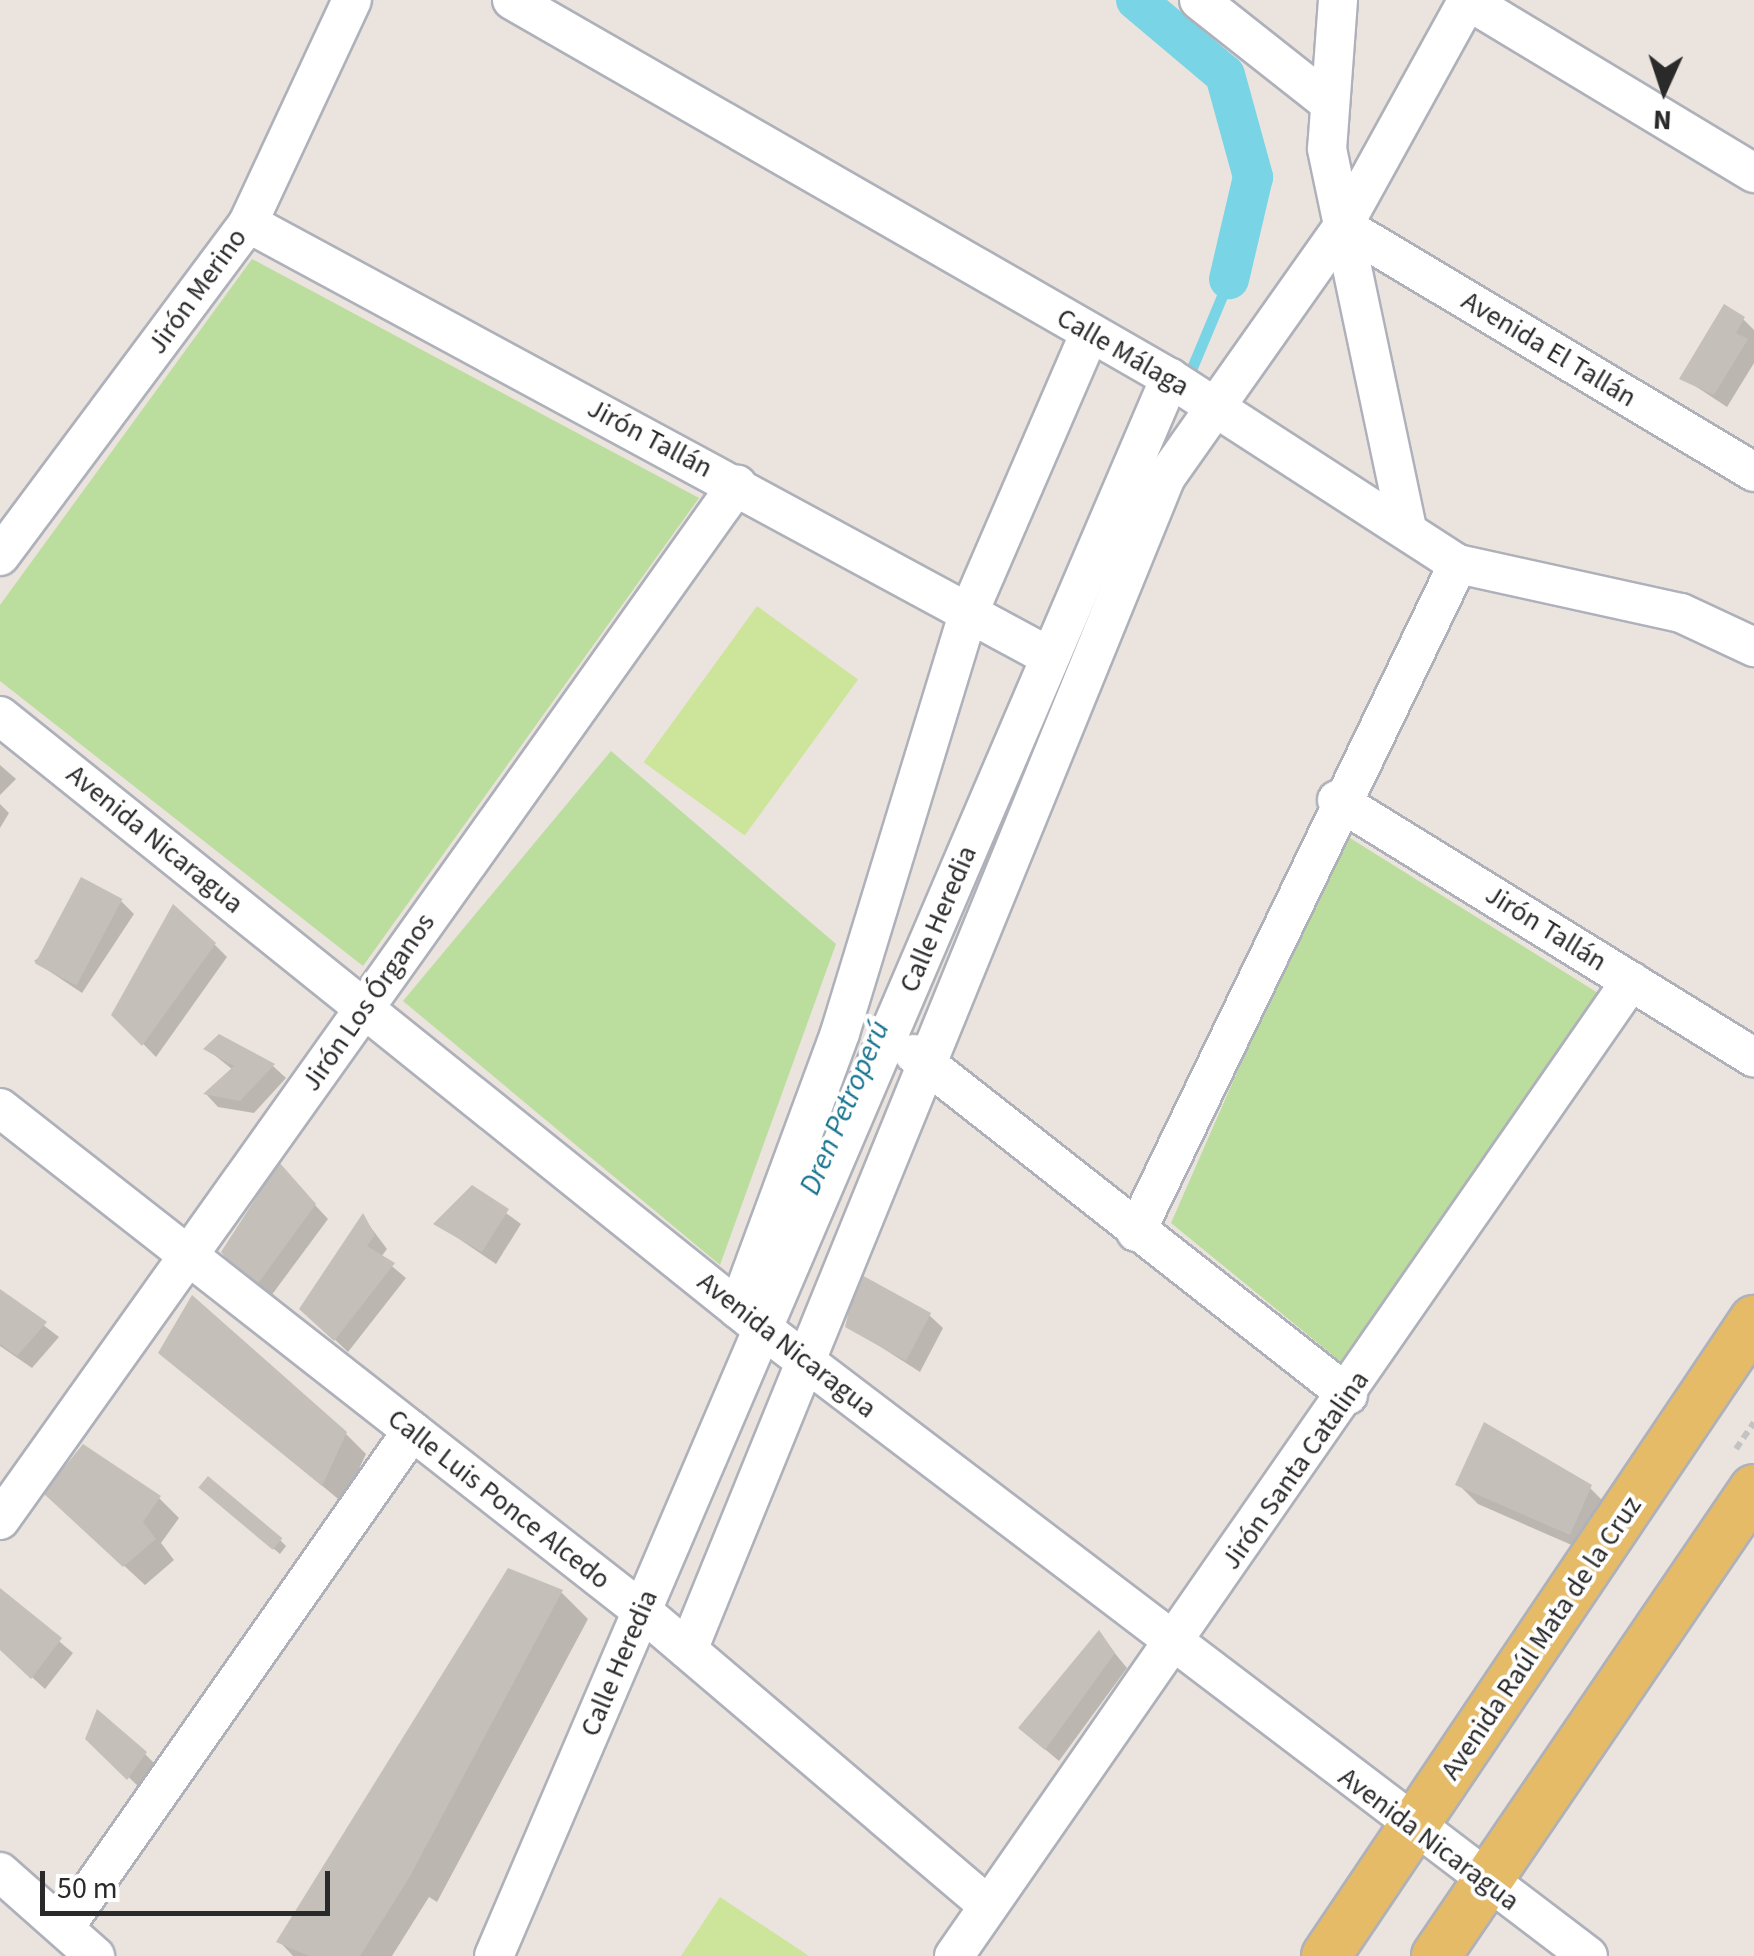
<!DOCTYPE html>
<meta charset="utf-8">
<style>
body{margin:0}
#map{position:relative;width:1754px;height:1956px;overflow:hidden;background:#ebe4de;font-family:"Source Sans 3",sans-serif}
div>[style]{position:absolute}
.green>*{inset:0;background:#bbdd9e}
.pitch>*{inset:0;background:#cde49b;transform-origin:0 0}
.shadow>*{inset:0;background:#0003}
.stream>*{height:11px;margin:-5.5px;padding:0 5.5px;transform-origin:5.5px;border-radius:5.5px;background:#79d4e5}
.canal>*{height:40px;margin:-20px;padding:0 20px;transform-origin:20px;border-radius:20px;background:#79d4e5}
.building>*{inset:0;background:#c4bfb9;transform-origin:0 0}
.path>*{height:6px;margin-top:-3px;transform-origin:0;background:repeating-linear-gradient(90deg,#c3c3c3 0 8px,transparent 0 13px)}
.roads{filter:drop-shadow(2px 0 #aeb1ba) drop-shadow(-2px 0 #aeb1ba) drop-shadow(0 2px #aeb1ba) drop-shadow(0 -2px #aeb1ba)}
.minor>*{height:38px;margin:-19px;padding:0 19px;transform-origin:19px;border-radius:19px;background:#fff}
.major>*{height:48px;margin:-24px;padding:0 24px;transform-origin:24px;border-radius:24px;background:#e6bb68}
span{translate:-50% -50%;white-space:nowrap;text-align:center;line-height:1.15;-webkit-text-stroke:8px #fff;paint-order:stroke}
.street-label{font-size:28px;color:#2a2a2a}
.water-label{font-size:30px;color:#187491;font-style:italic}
.north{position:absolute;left:1614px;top:40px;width:100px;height:100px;-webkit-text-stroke:8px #fff;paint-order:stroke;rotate:183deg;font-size:28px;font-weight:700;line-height:40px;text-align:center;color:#2a2a2a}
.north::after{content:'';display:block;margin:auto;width:35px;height:45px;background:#2a2a2a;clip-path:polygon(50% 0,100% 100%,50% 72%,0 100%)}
.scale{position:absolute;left:40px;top:1871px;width:290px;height:45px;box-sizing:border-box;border:5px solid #2a2a2a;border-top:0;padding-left:12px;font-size:30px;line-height:35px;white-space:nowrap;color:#2a2a2a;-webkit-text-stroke:8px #fff;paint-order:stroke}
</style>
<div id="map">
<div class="green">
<i style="clip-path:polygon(252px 259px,699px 498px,363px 966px,0 681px,0 605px)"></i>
<i style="clip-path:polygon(611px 751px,836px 944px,720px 1265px,403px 1001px)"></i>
<i style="clip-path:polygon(1342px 833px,1598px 993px,1346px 1366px,1171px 1223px)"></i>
</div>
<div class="pitch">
<i style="left:757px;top:606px;width:125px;height:193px;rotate:36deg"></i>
<i style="clip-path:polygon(720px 1897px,809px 1956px,681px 1956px)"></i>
</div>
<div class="shadow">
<i style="clip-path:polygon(1743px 319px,1754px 330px,1754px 363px,1727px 407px,1683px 378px)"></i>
<i style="clip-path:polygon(0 765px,16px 779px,0 795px)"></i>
<i style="clip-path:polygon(0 804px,9px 813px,0 828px)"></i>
<i style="clip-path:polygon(121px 901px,134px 914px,82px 993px,34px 961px)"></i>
<i style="clip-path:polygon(214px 944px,227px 957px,156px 1057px,114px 1014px)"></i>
<i style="clip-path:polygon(207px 1049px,273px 1066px,286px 1078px,254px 1113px,218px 1107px,206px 1094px,233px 1070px)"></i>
<i style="clip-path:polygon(291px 1179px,328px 1219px,268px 1300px,224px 1252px)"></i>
<i style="clip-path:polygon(472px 1188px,521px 1224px,496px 1264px,437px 1224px)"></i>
<i style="clip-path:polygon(363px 1217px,387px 1249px,381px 1257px,406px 1278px,348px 1352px,312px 1318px)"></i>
<i style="clip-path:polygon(0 1292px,59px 1337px,32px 1368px,0 1346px)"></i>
<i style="clip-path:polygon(929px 1315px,943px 1328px,920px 1372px,848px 1326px)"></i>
<i style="clip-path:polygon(161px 1352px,346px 1434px,366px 1454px,343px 1503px)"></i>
<i style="clip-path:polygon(1458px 1484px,1590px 1488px,1610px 1508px,1590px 1553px,1478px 1504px)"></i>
<i style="clip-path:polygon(206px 1492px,280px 1540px,286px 1546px,280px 1554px)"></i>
<i style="clip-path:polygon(159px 1498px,179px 1518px,161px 1543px,174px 1560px,145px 1585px,66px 1512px)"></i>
<i style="clip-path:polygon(509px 1571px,562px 1593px,588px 1619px,437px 1902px,429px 1897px,392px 1956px,293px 1956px,279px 1941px)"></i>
<i style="clip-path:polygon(0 1591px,73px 1653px,45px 1689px,0 1648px)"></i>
<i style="clip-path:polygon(1099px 1634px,1127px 1668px,1059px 1761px,1034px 1740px)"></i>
<i style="clip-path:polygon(88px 1738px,145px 1754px,158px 1767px,142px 1790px)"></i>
</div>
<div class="stream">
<i style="left:1186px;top:382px;width:112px;rotate:-67.3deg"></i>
</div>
<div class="canal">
<i style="left:1136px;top:0;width:116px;rotate:40.1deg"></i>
<i style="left:1225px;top:75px;width:106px;rotate:74.6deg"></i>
<i style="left:1253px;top:177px;width:105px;rotate:103.2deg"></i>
</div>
<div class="building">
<i style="clip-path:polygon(1724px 304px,1745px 317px,1736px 333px,1748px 339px,1714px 395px,1679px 379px)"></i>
<i style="left:81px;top:877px;width:47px;height:98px;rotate:28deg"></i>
<i style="clip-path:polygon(173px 904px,216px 943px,142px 1046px,111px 1015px)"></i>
<i style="clip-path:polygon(219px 1034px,275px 1064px,240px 1101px,203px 1094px,234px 1066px,203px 1049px)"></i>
<i style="clip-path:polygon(279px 1162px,316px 1204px,254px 1289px,221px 1252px)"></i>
<i style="clip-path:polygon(472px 1185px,509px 1209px,482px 1252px,433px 1224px)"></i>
<i style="clip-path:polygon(363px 1213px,375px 1235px,367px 1246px,395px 1263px,334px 1341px,299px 1309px)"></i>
<i style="clip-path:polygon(858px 1273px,931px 1313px,906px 1361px,845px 1327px)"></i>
<i style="clip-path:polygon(0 1289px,47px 1322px,17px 1356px,0 1344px)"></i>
<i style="clip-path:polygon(192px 1295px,347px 1432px,322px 1486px,158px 1353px)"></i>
<i style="clip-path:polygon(1484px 1422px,1592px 1485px,1570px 1535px,1455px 1485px)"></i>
<i style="clip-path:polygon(83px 1444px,161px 1496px,143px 1522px,156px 1539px,123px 1567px,43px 1493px)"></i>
<i style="left:208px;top:1476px;width:97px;height:15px;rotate:40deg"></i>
<i style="clip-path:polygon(508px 1568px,563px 1590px,409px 1878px,360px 1956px,309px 1956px,276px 1942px)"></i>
<i style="clip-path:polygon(0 1588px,62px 1638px,31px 1679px,0 1650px)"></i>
<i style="clip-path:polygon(1099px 1630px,1115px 1653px,1045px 1750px,1018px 1728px)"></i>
<i style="clip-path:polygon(97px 1709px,147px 1752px,127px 1780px,85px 1739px)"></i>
</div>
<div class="path">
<i style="left:1736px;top:1449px;width:32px;rotate:-56deg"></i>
</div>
<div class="roads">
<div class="minor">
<i style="left:512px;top:0;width:759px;rotate:29.88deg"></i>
<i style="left:1170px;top:378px;width:343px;rotate:32.9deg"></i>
<i style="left:1458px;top:564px;width:228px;rotate:12.4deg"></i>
<i style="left:1681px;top:613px;width:81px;rotate:25deg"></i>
<i style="left:1199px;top:0;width:164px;rotate:38.3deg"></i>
<i style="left:1338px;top:0;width:149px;rotate:94.2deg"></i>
<i style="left:1327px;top:149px;width:389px;rotate:78.1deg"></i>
<i style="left:1467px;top:0;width:335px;rotate:31.1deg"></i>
<i style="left:248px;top:223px;width:912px;rotate:28.42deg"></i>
<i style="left:1343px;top:226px;width:479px;rotate:30.9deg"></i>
<i style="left:0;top:556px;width:415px;rotate:-53.3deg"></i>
<i style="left:248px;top:223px;width:246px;rotate:-65deg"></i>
<i style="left:0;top:716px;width:979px;rotate:38.78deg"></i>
<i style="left:763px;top:1329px;width:1036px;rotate:37.23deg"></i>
<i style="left:1337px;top:800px;width:490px;rotate:31.7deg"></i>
<i style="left:914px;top:1054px;width:552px;rotate:38.16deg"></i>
<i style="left:0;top:1108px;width:816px;rotate:38.08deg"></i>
<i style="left:642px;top:1611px;width:453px;rotate:40.4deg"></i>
<i style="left:1136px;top:1232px;width:742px;rotate:-64.26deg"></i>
<i style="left:738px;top:1309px;width:294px;rotate:-69.7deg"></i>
<i style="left:840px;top:1033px;width:440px;rotate:-73deg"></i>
<i style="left:969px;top:612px;width:304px;rotate:-66.6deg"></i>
<i style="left:0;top:1520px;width:1271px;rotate:-54.55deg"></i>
<i style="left:688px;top:1650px;width:1267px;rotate:-67.83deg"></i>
<i style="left:1166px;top:477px;width:307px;rotate:-54.8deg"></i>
<i style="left:1343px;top:226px;width:258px;rotate:-61.1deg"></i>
<i style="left:0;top:1872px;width:127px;rotate:41.5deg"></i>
<i style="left:64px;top:1928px;width:607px;rotate:-55deg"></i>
<i style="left:494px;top:1956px;width:1717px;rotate:-66.81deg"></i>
<i style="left:954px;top:1956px;width:1187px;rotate:-55.23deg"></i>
</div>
<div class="major">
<i style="left:1326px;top:1956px;width:767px;rotate:-56.06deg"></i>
<i style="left:1436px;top:1956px;width:565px;rotate:-55.75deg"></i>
</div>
</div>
<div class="street-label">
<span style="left:197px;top:291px;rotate:-54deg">Jirón Merino</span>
<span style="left:1549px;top:349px;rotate:31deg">Avenida El Tallán</span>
<span style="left:1123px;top:352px;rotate:30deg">Calle Málaga</span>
<span style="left:650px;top:438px;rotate:28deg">Jirón Tallán</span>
<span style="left:155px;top:839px;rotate:39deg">Avenida Nicaragua</span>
<span style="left:938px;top:919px;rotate:-67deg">Calle Heredia</span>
<span style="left:1546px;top:928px;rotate:32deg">Jirón Tallán</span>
<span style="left:368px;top:1002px;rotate:-55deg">Jirón Los Órganos</span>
<span style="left:787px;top:1345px;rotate:38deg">Avenida Nicaragua</span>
<span style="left:1295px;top:1470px;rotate:-55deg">Jirón Santa Catalina</span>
<span style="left:499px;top:1499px;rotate:38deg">Calle Luis Ponce Alcedo</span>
<span style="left:1541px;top:1638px;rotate:-56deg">Avenida Raúl Mata de la Cruz</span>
<span style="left:619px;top:1663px;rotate:-67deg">Calle Heredia</span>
<span style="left:1429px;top:1839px;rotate:37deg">Avenida Nicaragua</span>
</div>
<div class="water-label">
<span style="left:845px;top:1108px;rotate:-67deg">Dren Petroperú</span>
</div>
<div class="north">N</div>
<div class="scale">50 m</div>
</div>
